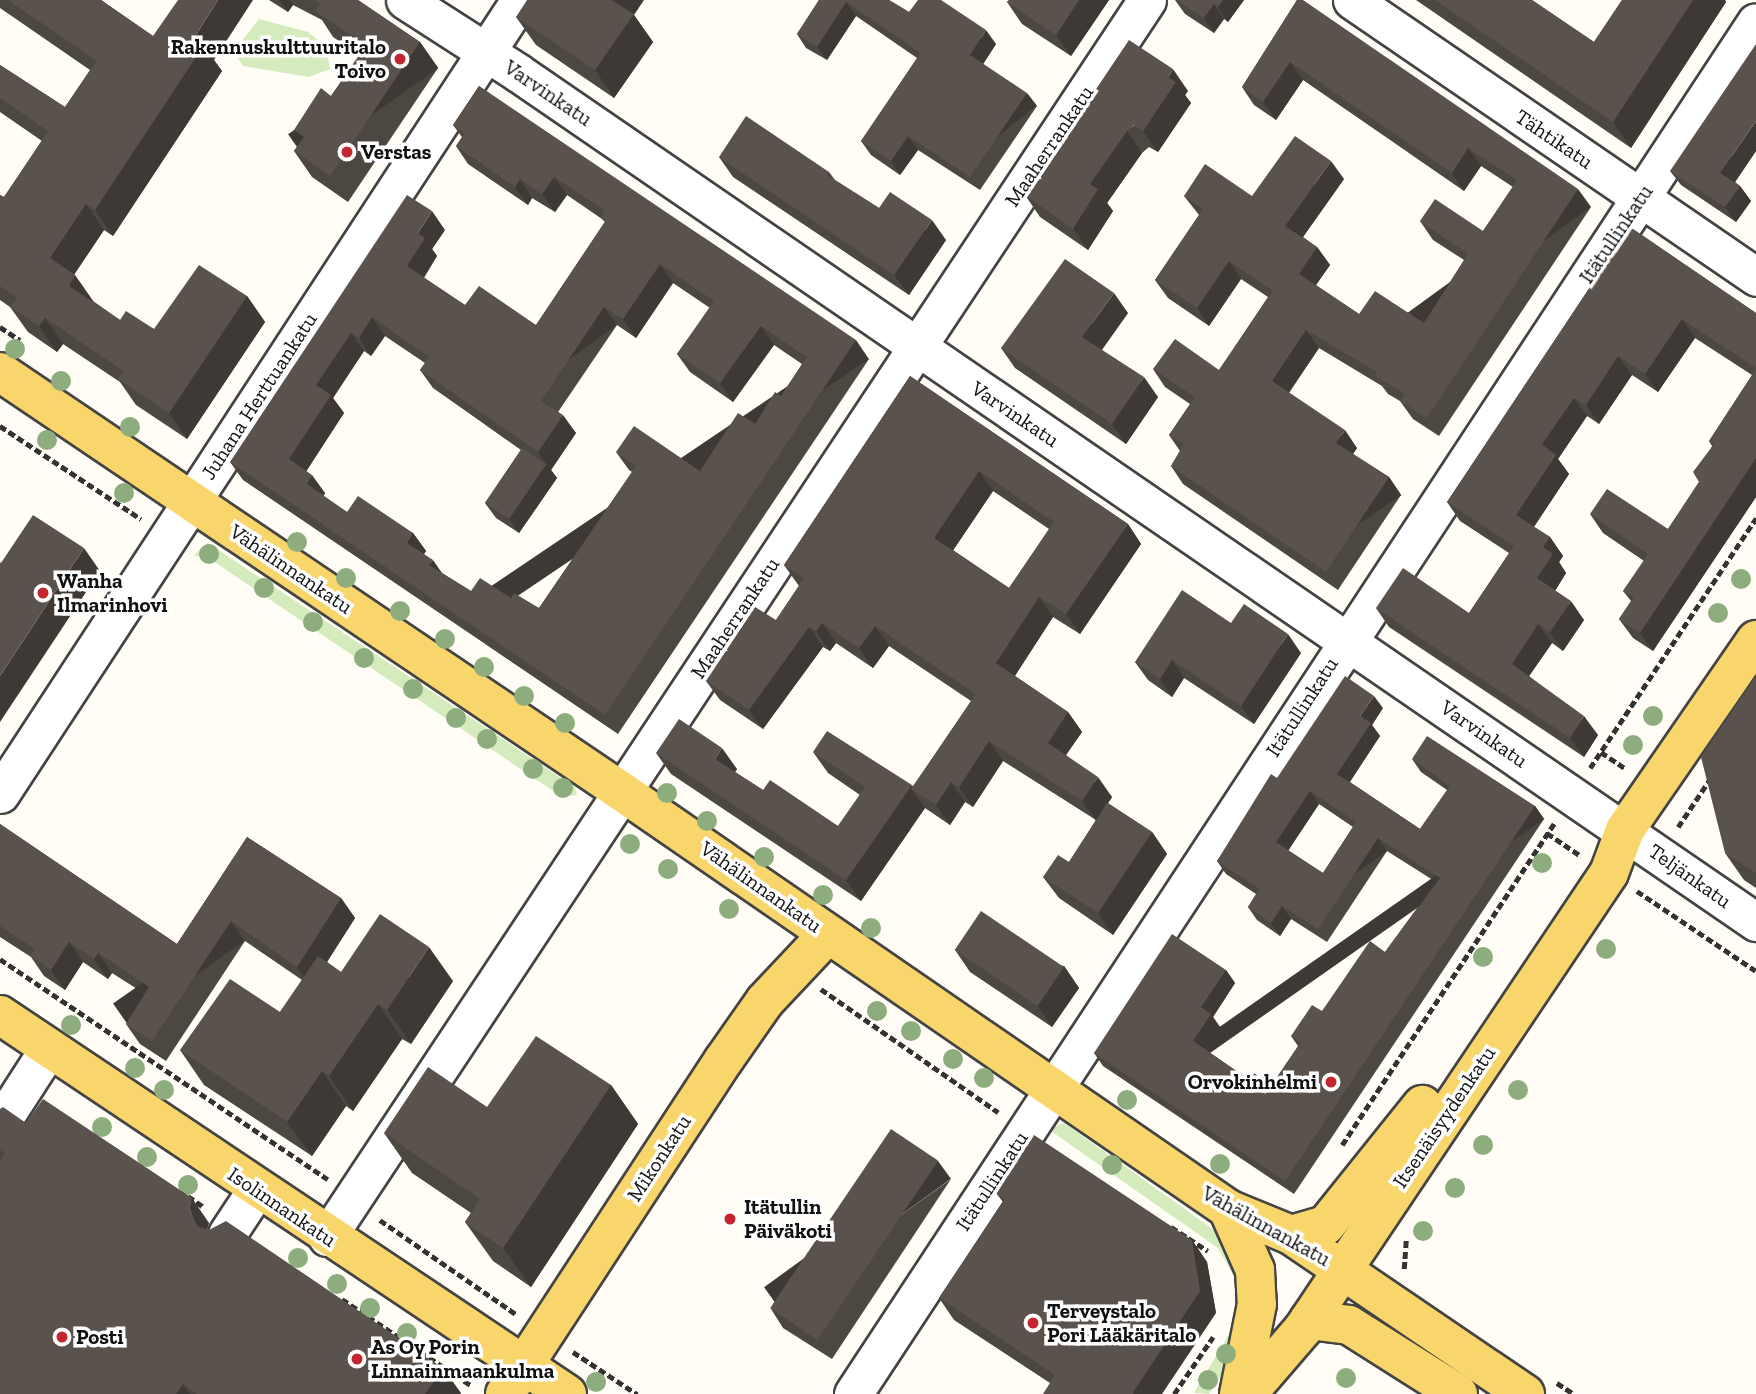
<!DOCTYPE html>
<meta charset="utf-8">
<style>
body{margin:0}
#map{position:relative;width:1756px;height:1394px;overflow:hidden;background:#fffdf5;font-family:"Zilla Slab",serif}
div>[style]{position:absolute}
.green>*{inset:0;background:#d5ebbd}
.path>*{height:4.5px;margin-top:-2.25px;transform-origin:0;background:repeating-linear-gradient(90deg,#333 0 7px,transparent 0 10.5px)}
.roads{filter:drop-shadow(2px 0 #444) drop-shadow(-2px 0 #444) drop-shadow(0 2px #444) drop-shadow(0 -2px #444)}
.minor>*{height:37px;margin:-18.5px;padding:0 18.5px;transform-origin:18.5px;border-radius:18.5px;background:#fff}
.major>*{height:38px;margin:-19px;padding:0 19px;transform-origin:19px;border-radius:19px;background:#f9d66b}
.trees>*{width:20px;height:20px;margin:-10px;border-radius:50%;background:#8dad7f}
.wall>*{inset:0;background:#4d4742}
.shaded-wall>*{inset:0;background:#3f3936;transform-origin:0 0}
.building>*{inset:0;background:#5a524d;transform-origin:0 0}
.dots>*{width:19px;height:19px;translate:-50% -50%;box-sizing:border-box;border:4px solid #fff;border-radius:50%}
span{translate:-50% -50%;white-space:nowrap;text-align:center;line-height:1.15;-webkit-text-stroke:7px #fff;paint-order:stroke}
.poi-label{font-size:21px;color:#111;font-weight:700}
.right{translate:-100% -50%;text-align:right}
.left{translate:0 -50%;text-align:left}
.street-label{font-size:21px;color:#111}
</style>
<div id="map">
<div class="green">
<i style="clip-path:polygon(259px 19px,308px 32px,326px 47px,330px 69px,309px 77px,243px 66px,234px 51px)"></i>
<i style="clip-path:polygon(208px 543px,575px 787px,577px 795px,562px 797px,213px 561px,194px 555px)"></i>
<i style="clip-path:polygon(1064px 1123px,1217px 1232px,1239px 1265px,1241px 1289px,1218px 1248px,1048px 1129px)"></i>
<i style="clip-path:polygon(1235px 1324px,1240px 1346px,1209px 1394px,1194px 1393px)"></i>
</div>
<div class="path">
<i style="left:0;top:327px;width:24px;rotate:33deg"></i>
<i style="left:0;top:426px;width:169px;rotate:33.4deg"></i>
<i style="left:1601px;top:752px;width:30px;rotate:34deg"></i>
<i style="left:1590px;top:768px;width:300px;rotate:-56.4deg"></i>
<i style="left:1678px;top:827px;width:58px;rotate:-56.3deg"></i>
<i style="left:1547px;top:833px;width:40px;rotate:34deg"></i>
<i style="left:1637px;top:891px;width:143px;rotate:33.9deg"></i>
<i style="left:0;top:959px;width:395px;rotate:33.9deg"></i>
<i style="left:821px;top:989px;width:216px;rotate:34.8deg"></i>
<i style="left:1342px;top:1145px;width:387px;rotate:-56.6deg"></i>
<i style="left:188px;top:1196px;width:19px;rotate:35deg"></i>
<i style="left:380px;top:1220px;width:165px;rotate:34.7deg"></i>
<i style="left:1171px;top:1227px;width:44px;rotate:33deg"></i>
<i style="left:1404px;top:1269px;width:30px;rotate:-86deg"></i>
<i style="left:342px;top:1299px;width:156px;rotate:33.8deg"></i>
<i style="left:573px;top:1352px;width:77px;rotate:33.3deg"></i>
<i style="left:1557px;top:1383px;width:20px;rotate:33deg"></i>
<i style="left:1174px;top:1394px;width:69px;rotate:-55.6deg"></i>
</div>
<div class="roads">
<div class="minor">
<i style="left:405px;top:0;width:133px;rotate:32.7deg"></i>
<i style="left:517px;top:72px;width:1503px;rotate:34.45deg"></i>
<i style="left:1352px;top:0;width:490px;rotate:34.4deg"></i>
<i style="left:0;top:794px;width:949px;rotate:-56.78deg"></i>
<i style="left:0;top:1124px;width:90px;rotate:-57.2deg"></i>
<i style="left:227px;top:1234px;width:53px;rotate:-56.6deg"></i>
<i style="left:327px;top:1237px;width:1484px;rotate:-56.46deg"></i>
<i style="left:853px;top:1394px;width:1642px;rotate:-56.65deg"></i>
</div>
<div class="major">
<i style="left:0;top:372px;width:749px;rotate:34.01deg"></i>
<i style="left:621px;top:791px;width:737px;rotate:34.55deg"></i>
<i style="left:1228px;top:1209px;width:68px;rotate:22.4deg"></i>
<i style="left:1291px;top:1235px;width:283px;rotate:34.2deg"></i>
<i style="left:0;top:1015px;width:682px;rotate:33.76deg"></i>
<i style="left:1228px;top:1209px;width:67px;rotate:66.1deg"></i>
<i style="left:1255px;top:1270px;width:34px;rotate:87deg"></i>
<i style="left:1257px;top:1304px;width:92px;rotate:101.3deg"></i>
<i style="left:1291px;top:1235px;width:36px;rotate:-16deg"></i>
<i style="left:1326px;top:1225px;width:154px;rotate:-51.3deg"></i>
<i style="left:1309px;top:1320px;width:40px;rotate:7.1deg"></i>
<i style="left:1349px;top:1325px;width:129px;rotate:32.3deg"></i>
<i style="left:505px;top:1394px;width:398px;rotate:-56.8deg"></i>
<i style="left:723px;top:1061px;width:73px;rotate:-55deg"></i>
<i style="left:765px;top:1001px;width:92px;rotate:-46.8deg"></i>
<i style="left:1247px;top:1394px;width:86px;rotate:-49.3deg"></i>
<i style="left:1303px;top:1329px;width:549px;rotate:-56.14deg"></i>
<i style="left:1609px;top:873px;width:46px;rotate:-69.6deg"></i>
<i style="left:1625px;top:830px;width:231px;rotate:-55.4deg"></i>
</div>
</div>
<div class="trees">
<i style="left:15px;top:349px"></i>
<i style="left:61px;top:381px"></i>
<i style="left:130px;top:427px"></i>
<i style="left:47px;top:440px"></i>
<i style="left:124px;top:493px"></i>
<i style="left:297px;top:542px"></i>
<i style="left:209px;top:554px"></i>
<i style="left:346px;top:578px"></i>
<i style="left:1741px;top:579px"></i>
<i style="left:264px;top:588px"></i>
<i style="left:400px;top:611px"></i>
<i style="left:1718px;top:613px"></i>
<i style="left:313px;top:622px"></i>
<i style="left:445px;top:639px"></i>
<i style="left:364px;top:658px"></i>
<i style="left:484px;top:667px"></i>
<i style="left:413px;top:689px"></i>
<i style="left:524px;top:696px"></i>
<i style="left:1653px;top:716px"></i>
<i style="left:456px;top:718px"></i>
<i style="left:565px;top:723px"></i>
<i style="left:487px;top:739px"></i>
<i style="left:1633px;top:745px"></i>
<i style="left:533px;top:769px"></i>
<i style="left:563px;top:788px"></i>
<i style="left:667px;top:793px"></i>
<i style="left:707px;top:821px"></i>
<i style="left:630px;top:844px"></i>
<i style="left:764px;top:857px"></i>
<i style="left:1542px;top:863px"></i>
<i style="left:668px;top:869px"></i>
<i style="left:823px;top:895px"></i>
<i style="left:729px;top:909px"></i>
<i style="left:871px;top:928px"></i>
<i style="left:1606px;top:949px"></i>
<i style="left:1483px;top:957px"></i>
<i style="left:877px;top:1011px"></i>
<i style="left:71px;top:1025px"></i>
<i style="left:911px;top:1031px"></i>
<i style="left:953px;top:1059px"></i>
<i style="left:135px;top:1068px"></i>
<i style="left:984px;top:1078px"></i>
<i style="left:164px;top:1090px"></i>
<i style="left:1518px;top:1090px"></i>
<i style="left:1127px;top:1100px"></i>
<i style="left:102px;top:1127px"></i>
<i style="left:1483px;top:1145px"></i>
<i style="left:147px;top:1157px"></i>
<i style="left:1220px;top:1164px"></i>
<i style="left:1112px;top:1165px"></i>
<i style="left:188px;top:1185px"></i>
<i style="left:1455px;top:1188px"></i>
<i style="left:1423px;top:1231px"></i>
<i style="left:298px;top:1258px"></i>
<i style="left:337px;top:1284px"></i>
<i style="left:370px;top:1308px"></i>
<i style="left:407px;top:1333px"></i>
<i style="left:1226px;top:1354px"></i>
<i style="left:1346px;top:1378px"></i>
<i style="left:1208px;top:1380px"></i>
<i style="left:596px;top:1382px"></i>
</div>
<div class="wall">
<i style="clip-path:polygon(0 0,101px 0,153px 36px,214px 60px,222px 71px,113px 236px,104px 230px,74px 274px,93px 301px,120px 320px,154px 329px,247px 296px,265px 322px,187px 439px,136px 405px,120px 382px,63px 344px,57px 352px,28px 332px,10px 307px,0 300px,0 195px,4px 197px,42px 141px,0 112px,0 65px,65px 107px,90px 70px,0 8px)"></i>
<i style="clip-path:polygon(269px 0,358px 0,420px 42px,438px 68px,348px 202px,312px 177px,294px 151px,301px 141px,294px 130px,331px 96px,360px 55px,333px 37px,322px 20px,293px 5px,288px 12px)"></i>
<i style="clip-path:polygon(819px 0,889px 0,909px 12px,996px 44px,983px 64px,1037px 106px,980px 190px,918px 150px,900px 175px,871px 155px,861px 141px,917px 58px,856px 16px,827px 60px,806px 48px,797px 34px)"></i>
<i style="clip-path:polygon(1009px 0,1109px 0,1071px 56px,1022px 24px,1007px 2px)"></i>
<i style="clip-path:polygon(1175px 0,1244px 0,1228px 22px,1224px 19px,1214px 33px,1185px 14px)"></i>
<i style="clip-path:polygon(1297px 0,1591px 207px,1439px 436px,1413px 419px,1400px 401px,1388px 394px,1382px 386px,1319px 348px,1289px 393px,1357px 448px,1353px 454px,1389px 477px,1401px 495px,1338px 590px,1183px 484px,1171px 466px,1180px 451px,1169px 435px,1190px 404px,1165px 387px,1153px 369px,1219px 370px,1268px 297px,1241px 279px,1209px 326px,1168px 298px,1155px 280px,1199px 215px,1184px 196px,1252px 196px,1344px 179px,1303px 237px,1317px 247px,1330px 265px,1316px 285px,1359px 314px,1424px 323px,1464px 260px,1433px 240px,1420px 221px,1483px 231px,1513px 187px,1481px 166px,1464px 191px,1303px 80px,1276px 120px,1254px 105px,1242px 87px)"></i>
<i style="clip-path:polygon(1416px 0,1532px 0,1594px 42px,1622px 0,1725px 0,1726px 2px,1631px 148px)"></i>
<i style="clip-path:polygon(634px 15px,653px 42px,614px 98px,536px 45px,516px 17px)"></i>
<i style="clip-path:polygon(evenodd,479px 86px,869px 359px,618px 734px,243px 480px,230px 462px,445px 230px,432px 249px,437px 256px,424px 278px,465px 305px,536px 325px,605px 222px,602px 219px,567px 195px,555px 212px,532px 198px,528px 205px,468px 164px,456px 146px,462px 137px,453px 125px,479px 86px,673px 283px,710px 308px,677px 354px,690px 372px,733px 402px,774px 345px,802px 364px,781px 396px,755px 424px,700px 471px,616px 452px,629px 470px,632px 472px,539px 608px,511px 598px,471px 591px,442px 573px,424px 554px,426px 551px,413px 533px,347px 512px,323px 496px,325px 493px,306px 471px,344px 413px,333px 398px,364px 351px,371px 356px,385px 336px,425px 363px,420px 370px,433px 388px,521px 450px,485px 503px,496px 518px,519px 533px,557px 478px,551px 470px,576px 433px,558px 412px,617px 325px,636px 338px,673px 283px)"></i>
<i style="clip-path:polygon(1188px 91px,1185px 95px,1191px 103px,1158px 152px,1149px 147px,1142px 153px,1107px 203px,1113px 211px,1088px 250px,1040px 217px,1025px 195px)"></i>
<i style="clip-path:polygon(1756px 151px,1735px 182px,1740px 186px,1751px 201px,1736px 222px,1681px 185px,1670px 171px)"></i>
<i style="clip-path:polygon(719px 157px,829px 172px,835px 180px,879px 208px,946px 240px,909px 295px,733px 177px)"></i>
<i style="clip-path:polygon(1630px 227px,1756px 313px,1756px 497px,1653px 651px,1633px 638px,1619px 619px,1631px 601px,1623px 591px,1644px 561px,1603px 533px,1590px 514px,1668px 529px,1699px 482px,1712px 446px,1709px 441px,1752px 375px,1695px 338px,1658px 392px,1632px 375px,1599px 424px,1587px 416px,1558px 459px,1569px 474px,1534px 527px,1550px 537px,1563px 556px,1559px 562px,1566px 573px,1555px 591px,1584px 620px,1563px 651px,1552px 643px,1529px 676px,1598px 735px,1584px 757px,1389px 627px,1376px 608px,1469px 613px,1509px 553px,1460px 521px,1447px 502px)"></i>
<i style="clip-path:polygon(1128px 313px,1102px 350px,1158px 397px,1126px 444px,1015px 368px,1001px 348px)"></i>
<i style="clip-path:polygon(evenodd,910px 376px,1128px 524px,1141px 544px,1080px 634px,1053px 617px,1015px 676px,1068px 712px,1082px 732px,1066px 755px,1112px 797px,1108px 803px,1152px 832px,1167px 854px,1113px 935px,1059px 898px,1043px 877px,1069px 862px,1096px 820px,1003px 761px,973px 807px,965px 802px,950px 825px,925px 808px,861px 901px,671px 774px,656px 753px,737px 769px,735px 772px,763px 790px,838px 826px,860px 795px,828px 773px,813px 752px,913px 787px,971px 701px,889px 646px,873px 668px,836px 643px,830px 651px,823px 647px,763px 729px,720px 700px,706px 681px,776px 620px,799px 586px,784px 565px,910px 376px,993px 491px,1049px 529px,1009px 588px,953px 550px,993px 491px)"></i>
<i style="clip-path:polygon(1231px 623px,1301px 653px,1254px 724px,1184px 678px,1172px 697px,1148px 680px,1135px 662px)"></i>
<i style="clip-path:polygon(1756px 676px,1756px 888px,1744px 880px,1725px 853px)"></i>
<i style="clip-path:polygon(evenodd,1383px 708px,1372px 725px,1380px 736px,1350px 782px,1420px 829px,1447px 790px,1421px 772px,1412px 759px,1535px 806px,1544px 819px,1294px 1194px,1103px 1066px,1094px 1053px,1226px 970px,1235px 983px,1213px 1017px,1220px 1027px,1206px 1050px,1251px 1081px,1271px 1086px,1298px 1046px,1291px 1036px,1322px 1011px,1385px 952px,1436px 882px,1387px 851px,1327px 942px,1291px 919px,1280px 936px,1257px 920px,1248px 907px,1256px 894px,1226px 874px,1217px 861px,1277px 778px,1383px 708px,1319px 804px,1353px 827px,1323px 873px,1288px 851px,1319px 804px)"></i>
<i style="clip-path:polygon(0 824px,177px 944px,247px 837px,341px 898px,355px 918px,327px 962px,341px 972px,453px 981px,411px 1044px,402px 1039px,353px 1111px,346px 1106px,312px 1156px,204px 1085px,180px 1050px,280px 1012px,302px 980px,245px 941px,166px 1061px,140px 1044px,126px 1024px,145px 994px,112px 973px,108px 979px,83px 962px,65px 990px,44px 976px,31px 957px,0 937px)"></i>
<i style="clip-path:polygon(955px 950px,1064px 966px,1079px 988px,1052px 1027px,970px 972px)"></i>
<i style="clip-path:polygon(611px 1085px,638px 1124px,531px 1287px,493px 1261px,465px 1222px,471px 1213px,412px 1173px,384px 1133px,487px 1107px)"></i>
<i style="clip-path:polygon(0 1109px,209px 1223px,207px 1229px,461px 1393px,460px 1394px,0 1394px)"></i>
<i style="clip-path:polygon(951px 1179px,832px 1359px,783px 1328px,771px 1309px)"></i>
<i style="clip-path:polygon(996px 1193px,1192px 1240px,1207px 1262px,1216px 1313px,1050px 1383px,954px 1320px,939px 1298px,1003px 1202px)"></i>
</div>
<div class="shaded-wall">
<i style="clip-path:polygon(218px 0,253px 0,214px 60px,222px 71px,113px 236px,95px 210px,194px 38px)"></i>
<i style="clip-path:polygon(279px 0,290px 0,293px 5px,288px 12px)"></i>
<i style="clip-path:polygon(609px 0,644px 0,634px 15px,653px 42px,614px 98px,595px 70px)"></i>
<i style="clip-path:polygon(1079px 0,1109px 0,1071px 56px,1056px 35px)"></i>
<i style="clip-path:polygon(1223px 0,1244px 0,1228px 22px,1218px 7px)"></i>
<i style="clip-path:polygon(1693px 0,1725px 0,1726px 2px,1631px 148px,1613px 122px)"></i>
<i style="clip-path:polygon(846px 2px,856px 16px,827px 60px,817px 47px)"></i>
<i style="clip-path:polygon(1214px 4px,1224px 19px,1214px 33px,1204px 18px)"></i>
<i style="clip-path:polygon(986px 30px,996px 44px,980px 69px,970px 55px)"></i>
<i style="left:420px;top:42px;width:32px;height:161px;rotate:55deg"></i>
<i style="clip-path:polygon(1290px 62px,1303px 80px,1276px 120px,1263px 102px)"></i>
<i style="clip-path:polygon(1173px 69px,1188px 91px,1185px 95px,1191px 103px,1158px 152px,1143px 131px,1168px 77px)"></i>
<i style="left:1027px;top:93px;width:16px;height:102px;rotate:52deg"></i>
<i style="clip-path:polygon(1756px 121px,1756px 151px,1731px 188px,1720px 173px)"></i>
<i style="clip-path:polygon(1127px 131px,1142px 153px,1107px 203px,1113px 211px,1088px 250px,1073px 229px,1090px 184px)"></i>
<i style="clip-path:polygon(908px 136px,918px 150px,900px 175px,891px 161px)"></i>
<i style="clip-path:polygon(1468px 148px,1481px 166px,1464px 191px,1452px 173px)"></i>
<i style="clip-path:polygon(1331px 161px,1344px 179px,1298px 244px,1285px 226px)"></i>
<i style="clip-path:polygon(554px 177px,567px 195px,555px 212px,542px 194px)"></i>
<i style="clip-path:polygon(520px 179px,532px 198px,528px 205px,515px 187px)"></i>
<i style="clip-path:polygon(1740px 186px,1751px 201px,1736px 222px,1725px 207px)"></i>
<i style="left:1578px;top:189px;width:22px;height:274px;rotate:54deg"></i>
<i style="clip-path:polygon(86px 204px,104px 230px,68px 284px,50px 258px)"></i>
<i style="clip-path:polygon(432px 211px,445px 230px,432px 249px,437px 256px,419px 284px,407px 266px,418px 233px)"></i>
<i style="clip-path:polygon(932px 220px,946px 240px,909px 295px,894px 275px)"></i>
<i style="clip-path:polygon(1317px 247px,1330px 265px,1311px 292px,1299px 274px)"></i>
<i style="clip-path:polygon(1229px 261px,1241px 279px,1209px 326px,1197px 308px)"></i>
<i style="clip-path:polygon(660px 264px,673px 283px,636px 338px,623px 319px)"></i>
<i style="clip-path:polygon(75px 275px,93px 301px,87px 311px,69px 286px)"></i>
<i style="clip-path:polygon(1114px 293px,1128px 313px,1096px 357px,1082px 337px)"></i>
<i style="clip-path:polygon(247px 296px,265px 322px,187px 439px,169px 413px)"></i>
<i style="left:604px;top:307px;width:22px;height:113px;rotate:54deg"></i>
<i style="clip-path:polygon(372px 317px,385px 336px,371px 356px,359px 338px)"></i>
<i style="clip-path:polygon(45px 318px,63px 344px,57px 352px,39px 326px)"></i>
<i style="clip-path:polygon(1682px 319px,1695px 338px,1658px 392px,1645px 374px)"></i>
<i style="clip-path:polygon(761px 326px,774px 345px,733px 402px,720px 383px)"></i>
<i style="clip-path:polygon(1306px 330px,1319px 348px,1284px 399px,1272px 381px)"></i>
<i style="clip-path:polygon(351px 333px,364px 351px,333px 398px,344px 413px,302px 478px,289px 459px,316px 385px)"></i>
<i style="left:856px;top:340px;width:23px;height:451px;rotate:56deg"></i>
<i style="clip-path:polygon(1618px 356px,1632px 375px,1599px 424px,1586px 405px)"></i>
<i style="clip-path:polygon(1144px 377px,1158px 397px,1126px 444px,1112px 424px)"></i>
<i style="clip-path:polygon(1574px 398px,1587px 416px,1558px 459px,1569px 474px,1529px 534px,1516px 515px,1542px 444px)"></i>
<i style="clip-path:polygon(563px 415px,576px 433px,551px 470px,557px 478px,519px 533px,509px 518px,546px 464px,538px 452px)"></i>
<i style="clip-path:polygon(1345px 430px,1357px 448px,1348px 461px,1336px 443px)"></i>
<i style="clip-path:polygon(1756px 458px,1756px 497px,1653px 651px,1640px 633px)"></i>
<i style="clip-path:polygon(979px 471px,993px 491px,948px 558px,934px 538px)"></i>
<i style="clip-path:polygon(312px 475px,325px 493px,320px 503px,307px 484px)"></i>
<i style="left:1389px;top:477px;width:22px;height:114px;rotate:56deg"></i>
<i style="clip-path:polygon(1128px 524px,1141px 544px,1080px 634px,1066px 614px)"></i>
<i style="clip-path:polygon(413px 533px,426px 551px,419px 561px,407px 543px)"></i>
<i style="clip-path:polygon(1550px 537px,1563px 556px,1559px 562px,1566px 573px,1551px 597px,1537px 578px,1543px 547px)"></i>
<i style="clip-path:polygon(84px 548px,100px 571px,0 722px,0 676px)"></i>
<i style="clip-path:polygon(433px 560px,446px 579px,429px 565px)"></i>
<i style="clip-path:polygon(1039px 597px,1053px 617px,1010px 683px,996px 663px)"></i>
<i style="clip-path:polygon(1571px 601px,1584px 620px,1563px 651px,1550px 632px)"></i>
<i style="clip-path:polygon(822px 623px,836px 643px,830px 651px,816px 631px)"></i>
<i style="clip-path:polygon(1538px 624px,1552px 643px,1525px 682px,1512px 664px)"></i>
<i style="clip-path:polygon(875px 626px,889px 646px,873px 668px,859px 648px)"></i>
<i style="clip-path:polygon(809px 627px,823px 647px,763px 729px,749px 710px)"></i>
<i style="clip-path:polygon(1288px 634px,1301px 653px,1254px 724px,1241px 706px)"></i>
<i style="clip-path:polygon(1172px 660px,1184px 678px,1172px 697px,1160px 679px)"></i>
<i style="clip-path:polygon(1374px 696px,1383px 708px,1372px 725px,1380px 736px,1346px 787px,1337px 774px,1360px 716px)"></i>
<i style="clip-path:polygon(1068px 712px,1082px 732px,1061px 762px,1048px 743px)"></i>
<i style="clip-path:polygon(1584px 716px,1598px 735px,1584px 757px,1570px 738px)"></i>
<i style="clip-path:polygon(989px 741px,1003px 761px,973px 807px,959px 787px)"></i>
<i style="clip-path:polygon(722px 748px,737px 769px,730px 779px,715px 759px)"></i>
<i style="clip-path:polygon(1098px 777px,1112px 797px,1096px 821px,1082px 801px)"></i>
<i style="clip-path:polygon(951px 782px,965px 802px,950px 825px,936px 805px)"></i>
<i style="clip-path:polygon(912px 785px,917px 793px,911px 789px,925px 808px,861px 901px,846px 880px)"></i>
<i style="clip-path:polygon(1310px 791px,1319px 804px,1285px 855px,1276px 842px)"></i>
<i style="left:1535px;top:806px;width:16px;height:451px;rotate:55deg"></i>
<i style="clip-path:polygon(1152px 832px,1167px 854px,1113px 935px,1098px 913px)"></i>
<i style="left:1378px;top:838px;width:16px;height:109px;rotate:55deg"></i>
<i style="clip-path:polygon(341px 898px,355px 918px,311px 987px,297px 967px)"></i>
<i style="clip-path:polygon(1282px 906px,1291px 919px,1280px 936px,1271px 923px)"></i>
<i style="left:231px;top:921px;width:24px;height:144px;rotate:55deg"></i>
<i style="clip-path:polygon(69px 942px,83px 962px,65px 990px,51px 970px)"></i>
<i style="clip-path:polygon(429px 947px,453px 981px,411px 1044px,387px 1010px)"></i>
<i style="clip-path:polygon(98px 953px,112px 973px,108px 979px,94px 959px)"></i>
<i style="clip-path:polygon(1064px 966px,1079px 988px,1052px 1027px,1037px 1005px)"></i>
<i style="clip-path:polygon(1226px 970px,1235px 983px,1213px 1017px,1220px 1027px,1202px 1054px,1193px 1041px,1201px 1007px)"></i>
<i style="clip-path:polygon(378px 1004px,402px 1039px,353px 1111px,329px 1076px)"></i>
<i style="clip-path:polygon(322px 1071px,346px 1106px,312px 1156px,287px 1122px)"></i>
<i style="clip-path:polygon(611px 1085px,638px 1124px,531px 1287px,503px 1248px)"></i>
<i style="left:938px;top:1161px;width:22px;height:215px;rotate:54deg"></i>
<i style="clip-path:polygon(192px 1198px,209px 1223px,206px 1233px,197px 1226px,189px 1208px)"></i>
<i style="clip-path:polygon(1192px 1240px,1207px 1262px,1216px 1313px,1162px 1394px,1132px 1394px)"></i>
<i style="clip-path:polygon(443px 1368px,461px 1393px,460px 1394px,425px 1394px)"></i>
<i style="clip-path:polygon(183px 1384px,190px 1394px,176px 1394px)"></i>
</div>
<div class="building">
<i style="clip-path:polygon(8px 0,101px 0,153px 36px,178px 0,218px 0,194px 38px,204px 45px,95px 210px,86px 204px,50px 258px,75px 275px,69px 286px,120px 320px,126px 311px,154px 329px,199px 265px,247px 296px,169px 413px,118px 379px,124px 371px,45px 318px,39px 326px,10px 307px,17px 298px,0 286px,0 195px,4px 197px,48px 131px,0 98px,0 65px,65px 107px,97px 61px)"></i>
<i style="clip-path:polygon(314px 0,358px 0,420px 42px,330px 176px,294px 151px,304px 137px,294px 130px,321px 88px,331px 96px,366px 45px,315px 11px,320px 4px)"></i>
<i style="clip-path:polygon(527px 0,611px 0,634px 14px,595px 70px,516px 17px)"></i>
<i style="clip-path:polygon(819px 0,889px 0,909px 12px,918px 0,941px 0,986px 30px,970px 55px,1027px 93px,970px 177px,908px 136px,891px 161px,861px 141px,921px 53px,846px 2px,817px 47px,797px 34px)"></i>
<i style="clip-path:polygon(1009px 0,1079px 0,1056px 35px,1007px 2px)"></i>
<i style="clip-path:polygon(1176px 0,1223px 0,1218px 7px,1214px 4px,1204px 18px)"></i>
<i style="clip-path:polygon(1297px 0,1303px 0,1578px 189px,1427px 418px,1400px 401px,1405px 394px,1375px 376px,1377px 372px,1306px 330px,1272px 381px,1345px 430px,1336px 443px,1389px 477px,1326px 572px,1171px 466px,1184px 444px,1169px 435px,1195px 397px,1153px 369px,1175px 339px,1219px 370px,1273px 291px,1229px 261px,1197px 308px,1155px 280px,1203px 209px,1184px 196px,1205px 164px,1252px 196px,1295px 136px,1331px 161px,1285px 226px,1317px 247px,1299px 274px,1359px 314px,1375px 291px,1424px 323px,1468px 254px,1420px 221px,1435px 199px,1483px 231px,1517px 180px,1468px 148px,1452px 173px,1290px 62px,1263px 102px,1242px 87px)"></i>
<i style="clip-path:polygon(1435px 0,1532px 0,1594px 42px,1622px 0,1693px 0,1613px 122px)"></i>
<i style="clip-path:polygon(1129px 40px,1173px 69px,1168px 77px,1176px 82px,1143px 131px,1134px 125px,1127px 131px,1090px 184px,1098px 189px,1073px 229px,1025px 195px)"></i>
<i style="clip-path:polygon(1756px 44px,1756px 121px,1720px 173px,1740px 186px,1725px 207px,1670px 171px)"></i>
<i style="clip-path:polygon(evenodd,479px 86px,856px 340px,605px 715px,230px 462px,407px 195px,432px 211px,418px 233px,425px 238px,407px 266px,465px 305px,479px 286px,536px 325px,606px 220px,601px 217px,604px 210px,554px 177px,542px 194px,520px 179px,515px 187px,456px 146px,465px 133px,453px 125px,479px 86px,660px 264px,714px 301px,677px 354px,720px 383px,761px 326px,807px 357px,781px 396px,775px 392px,755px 424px,738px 413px,700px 471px,634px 426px,616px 452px,636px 466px,539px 608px,514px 593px,511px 598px,480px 578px,471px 591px,429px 565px,433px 560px,407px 543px,413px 533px,358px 496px,347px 512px,307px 484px,312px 475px,289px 459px,331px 395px,316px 385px,351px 333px,359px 338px,372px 317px,429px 357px,420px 370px,538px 452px,563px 415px,541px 401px,604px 307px,623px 319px,660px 264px)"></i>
<i style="clip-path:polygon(746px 116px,829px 172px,827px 175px,879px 208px,890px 192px,932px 220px,894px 275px,719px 157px)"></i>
<i style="clip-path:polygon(1630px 227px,1756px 313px,1756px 368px,1682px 319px,1645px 374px,1618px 356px,1586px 405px,1574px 398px,1542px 444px,1556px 455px,1516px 515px,1550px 537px,1543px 547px,1553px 554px,1537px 578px,1571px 601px,1550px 632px,1538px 624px,1512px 664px,1584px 716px,1570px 738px,1376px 608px,1403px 568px,1469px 613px,1514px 546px,1447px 502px)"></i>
<i style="clip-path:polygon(1065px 259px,1114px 293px,1082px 337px,1144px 377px,1112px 424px,1001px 348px)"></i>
<i style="clip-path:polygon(1756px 369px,1756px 458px,1640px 633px,1619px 619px,1634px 597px,1623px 591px,1648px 554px,1590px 514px,1607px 489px,1668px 529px,1699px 482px,1693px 472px,1714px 444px,1709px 441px)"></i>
<i style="clip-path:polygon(evenodd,910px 376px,1128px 524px,1066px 614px,1039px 597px,996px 663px,1068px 712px,1048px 743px,1098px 777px,1082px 801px,989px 741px,959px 787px,951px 782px,936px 805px,911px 789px,976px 694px,875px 626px,859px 648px,822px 623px,816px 631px,809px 627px,749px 710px,706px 681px,755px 607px,776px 620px,804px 578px,784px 565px,910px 376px,979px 471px,1054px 522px,1009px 588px,934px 538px,979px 471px)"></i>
<i style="left:522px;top:448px;width:29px;height:66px;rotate:34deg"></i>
<i style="clip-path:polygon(33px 515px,84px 548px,0 676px,0 562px,1px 563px)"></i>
<i style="clip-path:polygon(1182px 590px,1231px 623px,1244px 604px,1288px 634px,1241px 706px,1172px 660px,1160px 679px,1135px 662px)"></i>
<i style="clip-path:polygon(evenodd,1345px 676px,1374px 696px,1360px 716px,1371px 723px,1337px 774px,1420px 829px,1450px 786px,1412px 759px,1427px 736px,1535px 806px,1285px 1181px,1094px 1053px,1172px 934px,1226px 970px,1201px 1007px,1211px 1014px,1193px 1041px,1251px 1081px,1254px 1073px,1271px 1086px,1301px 1043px,1291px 1036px,1312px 1005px,1322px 1011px,1370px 941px,1385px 952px,1440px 878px,1378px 838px,1318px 929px,1282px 906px,1271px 923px,1248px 907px,1260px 889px,1217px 861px,1271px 774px,1277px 778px,1345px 676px,1310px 791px,1356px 822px,1323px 873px,1276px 842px,1310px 791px)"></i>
<i style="clip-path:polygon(1756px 676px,1756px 873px,1725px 853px,1701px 757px)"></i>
<i style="clip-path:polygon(679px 719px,722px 748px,715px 759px,763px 790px,770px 780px,838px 826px,865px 787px,813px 752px,827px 731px,912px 785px,846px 880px,656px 753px)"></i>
<i style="clip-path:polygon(1107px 803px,1152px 832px,1098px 913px,1043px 877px,1058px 855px,1069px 862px)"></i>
<i style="clip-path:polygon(0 824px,177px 944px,247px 837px,341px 898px,297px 967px,231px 921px,152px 1041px,126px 1024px,149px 987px,98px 953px,94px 959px,69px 942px,51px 970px,30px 956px,35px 949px,0 926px)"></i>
<i style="left:981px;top:911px;width:100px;height:47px;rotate:34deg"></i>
<i style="clip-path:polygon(380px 914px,429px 947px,387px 1010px,378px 1004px,329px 1076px,322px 1071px,287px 1122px,180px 1050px,230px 979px,280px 1012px,318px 956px,341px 972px)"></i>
<i style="clip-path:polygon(536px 1036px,611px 1085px,503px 1248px,465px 1222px,480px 1199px,384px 1133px,428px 1067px,487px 1107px)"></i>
<i style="clip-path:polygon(43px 1099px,192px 1198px,189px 1208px,197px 1226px,209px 1230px,226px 1221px,443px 1368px,425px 1394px,197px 1394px,183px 1384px,176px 1394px,0 1394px,0 1160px,5px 1153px,0 1150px,0 1109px,3px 1107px,26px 1123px)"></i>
<i style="left:891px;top:1129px;width:57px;height:216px;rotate:34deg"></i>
<i style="clip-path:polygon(1034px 1135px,1192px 1240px,1200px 1291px,1132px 1394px,1043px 1394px,1055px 1375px,939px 1298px,1005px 1199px,996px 1193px)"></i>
</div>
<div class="dots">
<i style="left:400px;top:59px;background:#c4262e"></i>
<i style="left:347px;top:152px;background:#c4262e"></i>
<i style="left:43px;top:593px;background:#c4262e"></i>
<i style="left:1331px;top:1082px;background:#c4262e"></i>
<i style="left:730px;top:1219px;background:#c4262e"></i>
<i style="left:1033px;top:1323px;background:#c4262e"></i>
<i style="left:62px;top:1337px;background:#c4262e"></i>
<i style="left:357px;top:1359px;background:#c4262e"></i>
</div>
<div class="poi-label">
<span class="right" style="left:386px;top:59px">Rakennuskulttuuritalo<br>Toivo</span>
<span class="left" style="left:361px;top:152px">Verstas</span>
<span class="left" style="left:57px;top:593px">Wanha<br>Ilmarinhovi</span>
<span class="right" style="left:1317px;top:1082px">Orvokinhelmi</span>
<span class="left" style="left:744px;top:1219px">Itätullin<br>Päiväkoti</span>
<span class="left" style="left:1047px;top:1323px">Terveystalo<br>Pori Lääkäritalo</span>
<span class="left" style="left:76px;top:1337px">Posti</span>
<span class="left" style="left:371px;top:1359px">As Oy Porin<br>Linnainmaankulma</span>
</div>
<div class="street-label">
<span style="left:548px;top:93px;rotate:34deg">Varvinkatu</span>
<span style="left:1554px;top:139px;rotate:34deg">Tähtikatu</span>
<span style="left:1049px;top:146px;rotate:-56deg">Maaherrankatu</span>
<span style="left:1616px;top:234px;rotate:-56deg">Itätullinkatu</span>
<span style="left:259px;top:396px;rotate:-57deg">Juhana Herttuankatu</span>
<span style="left:1015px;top:414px;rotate:34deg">Varvinkatu</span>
<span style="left:291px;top:569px;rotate:34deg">Vähälinnankatu</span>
<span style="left:735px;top:618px;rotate:-56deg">Maaherrankatu</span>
<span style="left:1302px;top:707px;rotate:-57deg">Itätullinkatu</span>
<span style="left:1484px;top:734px;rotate:35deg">Varvinkatu</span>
<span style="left:1690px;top:876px;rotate:35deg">Teljänkatu</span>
<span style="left:761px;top:887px;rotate:35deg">Vähälinnankatu</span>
<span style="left:1444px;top:1117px;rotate:-56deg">Itsenäisyydenkatu</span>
<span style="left:659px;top:1158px;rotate:-57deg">Mikonkatu</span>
<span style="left:992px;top:1181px;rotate:-57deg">Itätullinkatu</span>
<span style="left:282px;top:1207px;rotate:34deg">Isolinnankatu</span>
<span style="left:1266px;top:1226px;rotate:29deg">Vähälinnankatu</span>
</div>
</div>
